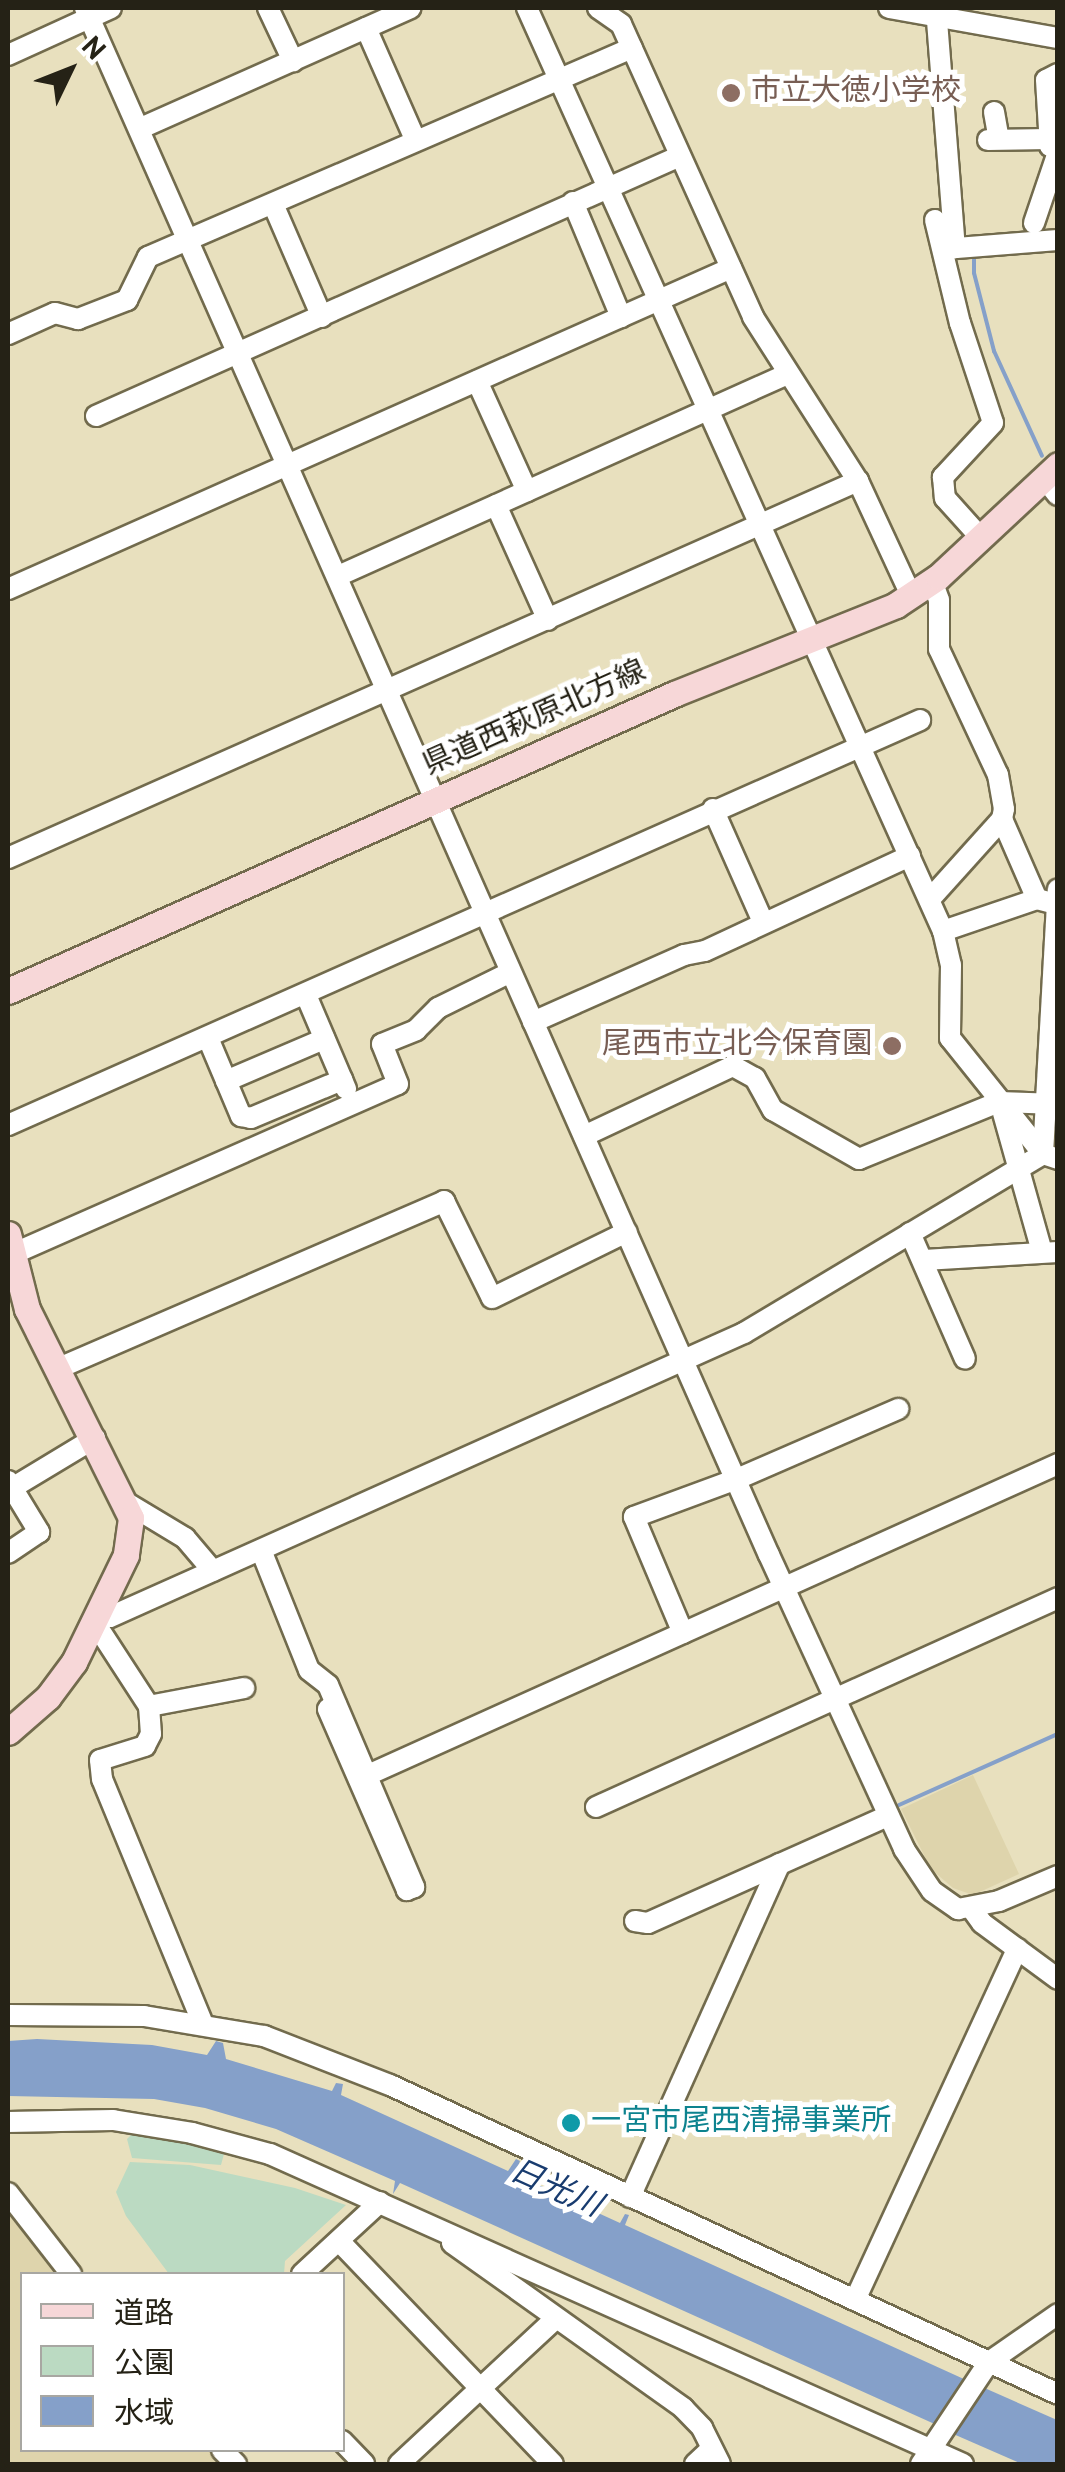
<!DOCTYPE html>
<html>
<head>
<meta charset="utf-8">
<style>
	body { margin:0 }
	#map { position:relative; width:1065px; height:2472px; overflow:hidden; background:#e8e0be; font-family:Overpass,"Noto Sans JP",sans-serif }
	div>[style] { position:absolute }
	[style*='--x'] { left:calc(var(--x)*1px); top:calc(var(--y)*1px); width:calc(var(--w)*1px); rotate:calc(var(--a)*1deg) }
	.built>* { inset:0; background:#ded4ac }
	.green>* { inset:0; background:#bbdac2 }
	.water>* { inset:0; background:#85a0c9 }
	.stream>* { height:4px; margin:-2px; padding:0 2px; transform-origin:2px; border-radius:2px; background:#85a0c9 }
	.roads { filter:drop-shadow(2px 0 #726b4d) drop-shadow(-2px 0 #726b4d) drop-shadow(0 2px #726b4d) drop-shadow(0 -2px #726b4d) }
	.minor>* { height:20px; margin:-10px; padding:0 10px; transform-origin:10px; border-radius:10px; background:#fff }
	.major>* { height:25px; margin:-12.5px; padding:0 12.5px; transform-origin:12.5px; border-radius:12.5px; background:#f7d7d8 }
	.dots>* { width:28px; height:28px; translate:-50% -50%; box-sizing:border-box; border:5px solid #fff; border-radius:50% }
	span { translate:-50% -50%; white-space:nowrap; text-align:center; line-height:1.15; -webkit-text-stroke:10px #fff; paint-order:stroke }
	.education-label { font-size:30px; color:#785e54 }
	.left { translate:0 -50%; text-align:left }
	.right { translate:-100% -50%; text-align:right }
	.street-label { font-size:30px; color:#252216 }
	.culture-label { font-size:30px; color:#0d838f }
	.water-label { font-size:32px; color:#193c6f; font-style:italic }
	.frame { position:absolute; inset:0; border:10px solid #252216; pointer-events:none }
	.legend { position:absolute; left:20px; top:2272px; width:325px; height:180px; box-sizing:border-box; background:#fff; border:2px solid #a8a7a2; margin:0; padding:12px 18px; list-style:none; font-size:30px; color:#252216 }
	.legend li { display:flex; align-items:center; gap:20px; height:50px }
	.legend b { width:50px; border:2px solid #a8a7a2 }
	.north { position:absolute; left:20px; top:20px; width:100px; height:100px; -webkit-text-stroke:8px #fff; paint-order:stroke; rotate:47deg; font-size:28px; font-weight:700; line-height:40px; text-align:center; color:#252216 }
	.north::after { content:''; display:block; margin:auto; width:35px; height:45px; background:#252216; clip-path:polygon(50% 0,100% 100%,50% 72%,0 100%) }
</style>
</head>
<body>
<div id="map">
	<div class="built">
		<i style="clip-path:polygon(973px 1775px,1019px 1874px,973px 1895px,953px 1888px,931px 1869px,901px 1809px)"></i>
		<i style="clip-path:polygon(8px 2204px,61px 2274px,22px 2274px,22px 2450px,214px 2450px,228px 2464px,8px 2464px)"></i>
	</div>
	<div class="green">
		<i style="clip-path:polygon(135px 2131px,220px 2149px,224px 2154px,221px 2165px,132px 2158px,127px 2139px)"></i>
		<i style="clip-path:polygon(130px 2162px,190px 2165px,295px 2188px,346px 2205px,285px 2261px,284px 2274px,169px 2274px,126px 2216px,116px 2192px)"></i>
	</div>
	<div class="water">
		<i style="clip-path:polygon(37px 2039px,152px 2045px,207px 2055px,216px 2041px,223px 2043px,226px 2059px,332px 2091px,336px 2083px,343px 2084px,341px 2095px,508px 2171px,516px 2159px,520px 2161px,515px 2174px,580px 2204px,592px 2189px,585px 2207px,620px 2223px,625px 2214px,629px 2215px,625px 2225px,966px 2380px,939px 2426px,400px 2183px,393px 2194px,395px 2181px,276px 2129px,205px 2108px,154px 2099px,8px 2096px,8px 2041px)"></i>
		<i style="clip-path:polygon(980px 2386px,1057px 2420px,1057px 2464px,1022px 2464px,951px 2433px)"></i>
	</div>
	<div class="stream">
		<i style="--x:974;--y:255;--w:18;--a:90"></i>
		<i style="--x:974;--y:273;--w:81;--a:75.6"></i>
		<i style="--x:994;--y:351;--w:115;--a:65.4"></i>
		<i style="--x:899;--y:1805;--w:174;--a:-24.1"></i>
	</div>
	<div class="roads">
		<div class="minor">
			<i style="--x:85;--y:8;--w:1691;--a:66.15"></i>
			<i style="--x:769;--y:1555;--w:324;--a:65.3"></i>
			<i style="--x:904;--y:1849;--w:50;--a:56.3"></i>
			<i style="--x:932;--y:1891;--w:32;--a:35"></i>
			<i style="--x:958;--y:1909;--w:42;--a:-11"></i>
			<i style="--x:999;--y:1901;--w:64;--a:-23"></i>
			<i style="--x:268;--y:8;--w:59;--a:64.7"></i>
			<i style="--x:527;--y:8;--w:1012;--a:65.74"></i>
			<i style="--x:943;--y:931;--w:35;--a:77"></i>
			<i style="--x:951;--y:965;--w:73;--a:90.8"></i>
			<i style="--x:950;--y:1038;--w:149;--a:51.3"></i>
			<i style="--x:1043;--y:1154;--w:16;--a:18"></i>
			<i style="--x:598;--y:8;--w:28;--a:35"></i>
			<i style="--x:621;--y:24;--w:321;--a:65.7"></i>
			<i style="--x:753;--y:317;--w:195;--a:57.4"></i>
			<i style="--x:858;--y:481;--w:126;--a:65.1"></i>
			<i style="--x:889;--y:8;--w:172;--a:10.1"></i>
			<i style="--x:936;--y:8;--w:241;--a:85.5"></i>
			<i style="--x:366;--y:28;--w:121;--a:66.2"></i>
			<i style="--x:8;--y:55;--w:113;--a:-24.5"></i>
			<i style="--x:1058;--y:74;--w:13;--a:153"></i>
			<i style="--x:1046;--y:80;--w:66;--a:86.5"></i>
			<i style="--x:1050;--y:146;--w:8;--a:-7"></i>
			<i style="--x:994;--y:112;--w:27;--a:80"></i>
			<i style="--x:141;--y:128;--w:295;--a:-24"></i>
			<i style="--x:988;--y:140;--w:61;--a:-0.9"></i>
			<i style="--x:573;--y:202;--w:125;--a:67.3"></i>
			<i style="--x:273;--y:204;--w:123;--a:66.6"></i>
			<i style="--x:935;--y:220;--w:106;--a:76.4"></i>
			<i style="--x:960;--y:323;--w:105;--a:71.7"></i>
			<i style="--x:993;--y:423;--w:74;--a:132.8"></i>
			<i style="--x:943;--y:477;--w:21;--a:85"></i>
			<i style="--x:945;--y:498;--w:54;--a:48"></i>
			<i style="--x:1034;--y:223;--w:75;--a:-71.3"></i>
			<i style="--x:944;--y:249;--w:114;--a:-4.5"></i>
			<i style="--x:8;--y:334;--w:51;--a:-24.1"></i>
			<i style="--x:55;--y:313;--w:24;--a:15"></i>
			<i style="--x:78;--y:319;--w:53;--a:-21.2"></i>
			<i style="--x:127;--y:300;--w:48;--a:-64"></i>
			<i style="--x:148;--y:257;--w:527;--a:-23.36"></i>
			<i style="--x:477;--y:381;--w:121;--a:65.6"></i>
			<i style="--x:96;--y:416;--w:639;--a:-24"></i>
			<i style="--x:1044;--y:478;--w:22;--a:51"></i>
			<i style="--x:496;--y:505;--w:126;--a:65.7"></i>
			<i style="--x:338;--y:576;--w:492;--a:-24.2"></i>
			<i style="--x:8;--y:589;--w:791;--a:-23.94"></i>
			<i style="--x:713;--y:809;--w:124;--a:66.1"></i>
			<i style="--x:1002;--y:819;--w:87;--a:66.4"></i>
			<i style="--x:8;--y:858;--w:930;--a:-23.92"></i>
			<i style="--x:930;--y:899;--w:108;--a:-48"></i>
			<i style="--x:1002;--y:819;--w:10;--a:-79"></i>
			<i style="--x:1004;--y:809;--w:35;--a:-100"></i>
			<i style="--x:998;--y:775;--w:139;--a:-115.1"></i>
			<i style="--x:939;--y:649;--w:49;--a:-90"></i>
			<i style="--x:939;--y:600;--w:20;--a:-110"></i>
			<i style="--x:943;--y:931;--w:99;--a:-18.8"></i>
			<i style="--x:1037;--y:899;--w:20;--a:15"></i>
			<i style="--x:306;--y:995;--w:102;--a:66.9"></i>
			<i style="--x:533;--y:1022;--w:165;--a:-23.9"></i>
			<i style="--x:684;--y:955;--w:21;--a:-11"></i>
			<i style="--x:705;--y:951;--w:226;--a:-24.9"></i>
			<i style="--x:208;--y:1038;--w:85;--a:67.1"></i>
			<i style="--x:241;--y:1116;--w:10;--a:11"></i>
			<i style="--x:251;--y:1118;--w:99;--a:-22.7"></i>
			<i style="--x:226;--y:1081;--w:107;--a:-23.2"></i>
			<i style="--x:1003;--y:1113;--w:144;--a:74.3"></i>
			<i style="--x:8;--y:1125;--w:998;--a:-23.94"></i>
			<i style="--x:584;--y:1136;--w:165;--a:-25.2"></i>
			<i style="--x:733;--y:1066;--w:25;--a:29"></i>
			<i style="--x:755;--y:1078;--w:37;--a:61"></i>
			<i style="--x:773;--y:1110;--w:99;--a:29.7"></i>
			<i style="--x:859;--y:1159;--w:151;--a:-22.2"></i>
			<i style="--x:999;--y:1102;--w:59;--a:1.9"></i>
			<i style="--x:910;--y:1233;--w:137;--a:66.4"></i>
			<i style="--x:8;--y:1256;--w:426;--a:-23.8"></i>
			<i style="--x:398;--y:1084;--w:43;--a:-111.8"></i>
			<i style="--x:382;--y:1044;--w:37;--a:-22"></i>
			<i style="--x:416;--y:1030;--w:31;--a:-45"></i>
			<i style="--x:438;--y:1008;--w:81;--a:-26.3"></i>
			<i style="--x:924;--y:1260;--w:134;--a:-3.4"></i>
			<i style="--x:59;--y:1368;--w:420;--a:-23.4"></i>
			<i style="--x:444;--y:1201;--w:108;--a:63.7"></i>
			<i style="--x:492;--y:1298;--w:150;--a:-26.1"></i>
			<i style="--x:8;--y:1481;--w:60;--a:58.7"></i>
			<i style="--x:39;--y:1532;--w:37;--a:146"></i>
			<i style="--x:12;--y:1488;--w:97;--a:-31.1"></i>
			<i style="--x:127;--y:1503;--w:68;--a:31.1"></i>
			<i style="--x:185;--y:1538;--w:43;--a:49.7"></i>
			<i style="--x:261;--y:1550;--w:129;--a:68.2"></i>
			<i style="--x:309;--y:1670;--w:24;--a:38"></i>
			<i style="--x:328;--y:1685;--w:220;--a:66.9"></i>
			<i style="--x:414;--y:1887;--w:8;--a:157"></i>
			<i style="--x:407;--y:1890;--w:197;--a:-113.6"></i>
			<i style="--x:328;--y:1709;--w:9;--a:-27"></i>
			<i style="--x:100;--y:1614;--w:10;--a:17"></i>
			<i style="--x:110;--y:1617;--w:695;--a:-24.13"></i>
			<i style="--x:744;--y:1333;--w:348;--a:-30.9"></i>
			<i style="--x:1043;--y:1154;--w:265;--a:-86.8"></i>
			<i style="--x:95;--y:1623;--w:99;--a:57"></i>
			<i style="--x:149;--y:1706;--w:28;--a:86"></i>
			<i style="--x:151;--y:1734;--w:13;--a:117"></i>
			<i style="--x:145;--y:1746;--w:47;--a:162.7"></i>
			<i style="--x:100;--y:1760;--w:19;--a:84"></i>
			<i style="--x:102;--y:1779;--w:265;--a:67.6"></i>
			<i style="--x:683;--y:1633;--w:126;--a:-112.9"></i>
			<i style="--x:634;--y:1517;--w:110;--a:-20.3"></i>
			<i style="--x:737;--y:1479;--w:176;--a:-23.5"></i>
			<i style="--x:149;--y:1706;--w:97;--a:-10.7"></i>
			<i style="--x:359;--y:1779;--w:767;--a:-24.26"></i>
			<i style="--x:596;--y:1807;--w:507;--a:-24.34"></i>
			<i style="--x:972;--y:1909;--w:17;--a:54"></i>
			<i style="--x:982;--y:1923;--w:94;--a:36.4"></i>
			<i style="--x:635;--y:1921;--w:13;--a:9"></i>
			<i style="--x:648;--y:1923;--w:145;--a:-24.1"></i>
			<i style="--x:8;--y:2015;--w:136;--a:0.4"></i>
			<i style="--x:144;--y:2016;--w:122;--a:9.5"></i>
			<i style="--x:264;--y:2036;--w:135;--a:21.3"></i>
			<i style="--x:390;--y:2085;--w:736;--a:24.82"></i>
			<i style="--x:8;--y:2122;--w:105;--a:-1.1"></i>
			<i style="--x:113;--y:2120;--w:80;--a:9.3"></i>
			<i style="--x:192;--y:2133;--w:81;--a:15.1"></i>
			<i style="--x:270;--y:2154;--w:759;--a:24.1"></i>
			<i style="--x:8;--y:2193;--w:103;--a:52.1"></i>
			<i style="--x:630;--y:2197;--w:365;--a:-65.8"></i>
			<i style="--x:780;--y:1864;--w:118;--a:-24"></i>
			<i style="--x:339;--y:2241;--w:309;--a:46.2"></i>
			<i style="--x:452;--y:2243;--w:284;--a:35.5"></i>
			<i style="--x:683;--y:2408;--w:28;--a:46"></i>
			<i style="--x:702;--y:2428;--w:40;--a:63.4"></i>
			<i style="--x:302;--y:2274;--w:106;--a:-42.7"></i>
			<i style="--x:855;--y:2300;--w:387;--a:-65.2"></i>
			<i style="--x:342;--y:2441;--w:32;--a:46"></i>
			<i style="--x:222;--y:2450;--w:20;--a:45"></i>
			<i style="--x:399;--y:2464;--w:214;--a:-42.9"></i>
			<i style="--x:695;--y:2464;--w:22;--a:-43"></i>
			<i style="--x:921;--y:2464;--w:123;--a:-56.3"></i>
			<i style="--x:989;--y:2362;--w:84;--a:-34.8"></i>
		</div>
		<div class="major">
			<i style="--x:8;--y:991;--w:729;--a:-24.03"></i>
			<i style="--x:674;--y:694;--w:239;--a:-21.8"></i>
			<i style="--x:896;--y:605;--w:50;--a:-33.7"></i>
			<i style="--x:938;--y:577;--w:164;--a:-43"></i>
			<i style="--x:8;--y:1234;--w:77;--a:75.8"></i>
			<i style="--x:27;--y:1309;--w:233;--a:63.5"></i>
			<i style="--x:131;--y:1518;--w:37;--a:98"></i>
			<i style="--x:126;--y:1555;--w:119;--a:115.9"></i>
			<i style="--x:74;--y:1662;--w:44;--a:126.6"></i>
			<i style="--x:48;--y:1697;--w:53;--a:138.8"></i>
		</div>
	</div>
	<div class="dots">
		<i style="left:731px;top:93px;background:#8d6e63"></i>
		<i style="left:892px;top:1046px;background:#8d6e63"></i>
		<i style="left:571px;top:2123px;background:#0f9aa8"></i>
	</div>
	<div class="education-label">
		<span class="left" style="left:751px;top:93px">市立大徳小学校</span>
		<span class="right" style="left:872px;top:1046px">尾西市立北今保育園</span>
	</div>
	<div class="street-label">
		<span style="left:535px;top:720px;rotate:-24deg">県道西萩原北方線</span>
	</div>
	<div class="culture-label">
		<span class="left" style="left:591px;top:2123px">一宮市尾西清掃事業所</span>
	</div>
	<div class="water-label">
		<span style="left:555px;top:2190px;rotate:24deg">日光川</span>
	</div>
	<div class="frame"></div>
	<ul class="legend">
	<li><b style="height:12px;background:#f7d7d8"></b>道路</li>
	<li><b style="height:28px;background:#bbdac2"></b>公園</li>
	<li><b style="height:28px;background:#85a0c9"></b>水域</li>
	</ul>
	<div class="north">N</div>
</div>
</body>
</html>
